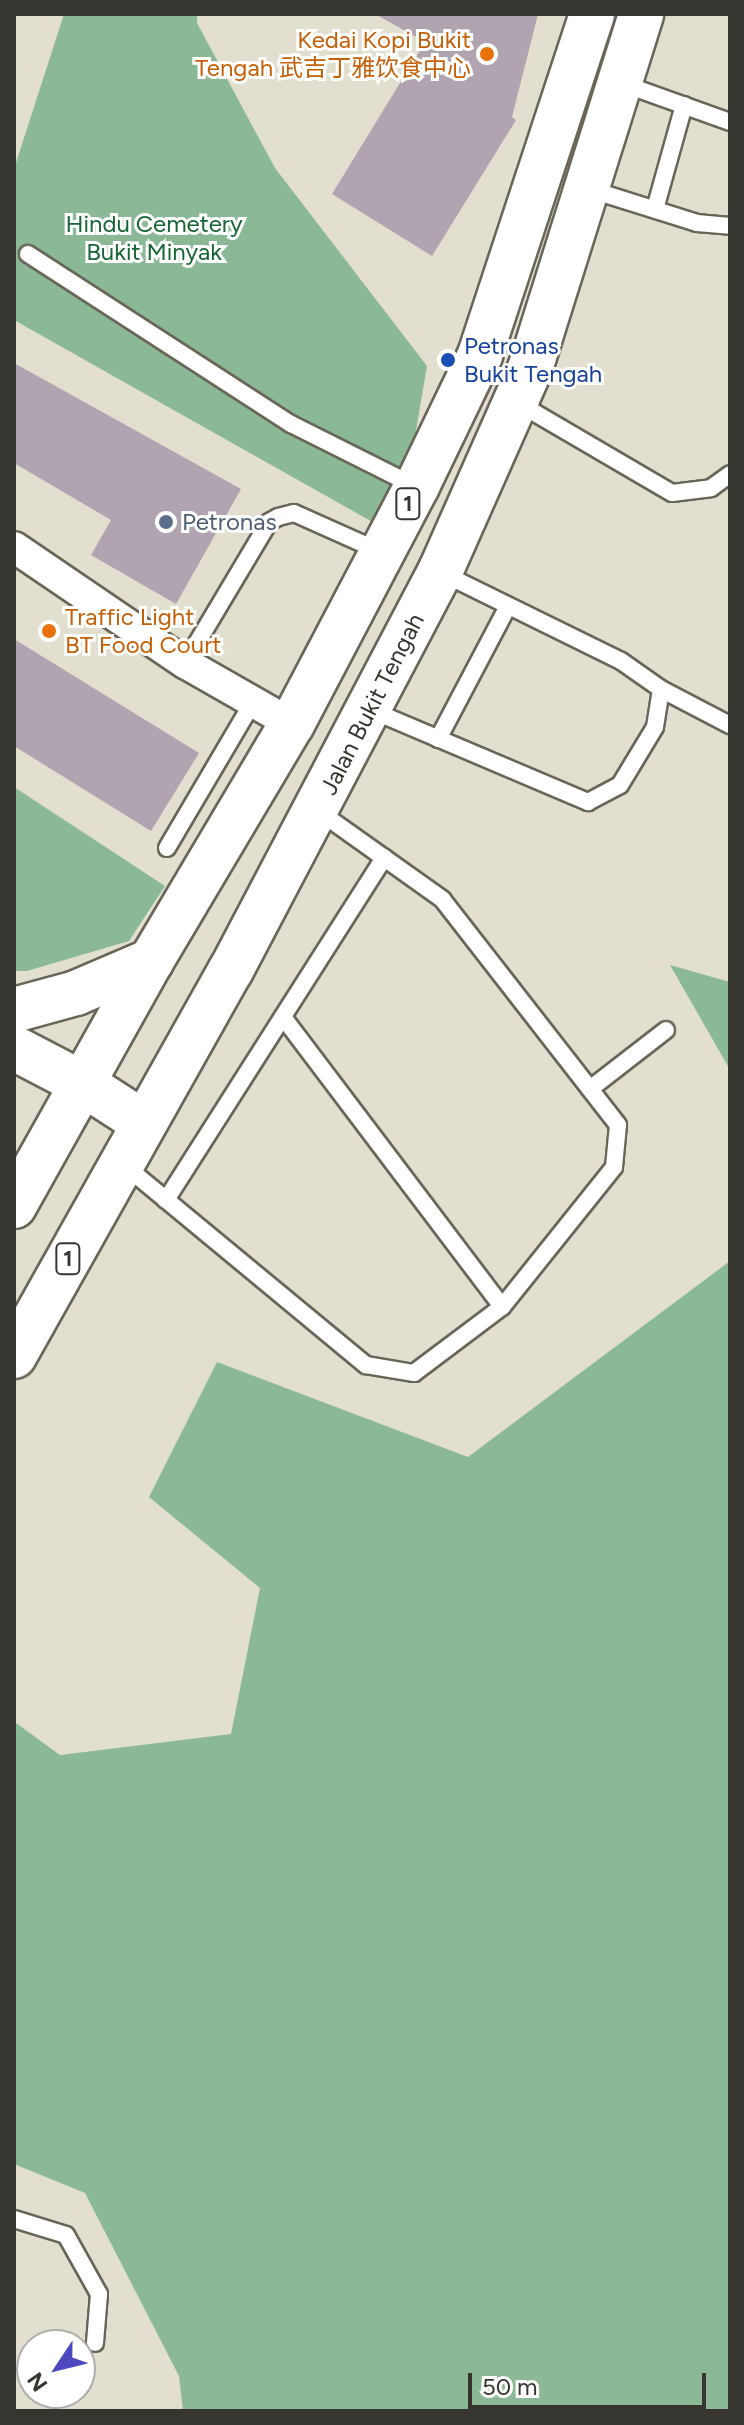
<!DOCTYPE html>
<html>
<head>
<meta charset="utf-8">
<style>
	body { margin:0 }
	#map { position:relative; width:744px; height:2425px; overflow:hidden; background:#e3dfd0; font-family:Figtree,"Noto Sans SC",sans-serif }
	div>[style] { position:absolute }
	[style*='--x'] { left:calc(var(--x)*1px); top:calc(var(--y)*1px); width:calc(var(--w)*1px); rotate:calc(var(--a)*1deg) }
	.green>* { inset:0; background:#8bb995 }
	.building>* { inset:0; background:#afa4af }
	.roads { filter:drop-shadow(2px 0 #696659) drop-shadow(-2px 0 #696659) drop-shadow(0 2px #696659) drop-shadow(0 -2px #696659) }
	.service>* { height:16px; margin:-8px; padding:0 8px; transform-origin:8px; border-radius:8px; background:#fff }
	.minor>* { height:30px; margin:-15px; padding:0 15px; transform-origin:15px; border-radius:15px; background:#fff }
	.primary>* { height:44px; margin:-22px; padding:0 22px; transform-origin:22px; border-radius:22px; background:#fff }
	.trunk>* { height:44px; margin:-22px; padding:0 22px; transform-origin:22px; border-radius:22px; background:#fff }
	.dots>* { width:22px; height:22px; translate:-50% -50%; box-sizing:border-box; border:4px solid #fff; border-radius:50% }
	span { translate:-50% -50%; white-space:nowrap; text-align:center; line-height:1.15; -webkit-text-stroke:6px #fff; paint-order:stroke }
	.shield-label span { padding:2px 6px; background:#fff; border:2px solid; border-radius:6px; -webkit-text-stroke-width:0 }
	.shield-label { font-size:22px; color:#36352f; font-weight:700 }
	.food-label { font-size:24px; color:#c56008 }
	.right { translate:-100% -50%; text-align:right }
	.left { translate:0 -50%; text-align:left }
	.park-label { font-size:24px; color:#166533 }
	.transit-label { font-size:24px; color:#164399 }
	.service-label { font-size:24px; color:#4e5e75 }
	.street-label { font-size:24px; color:#36352f }
	.frame { position:absolute; inset:0; border:16px solid #36352f; pointer-events:none }
	.north { position:absolute; left:16px; top:2329px; width:80px; height:80px; box-sizing:border-box; background:#fff; border:2px solid #afaeac; border-radius:50%; rotate:235deg; font-size:22px; font-weight:700; line-height:32px; text-align:center; color:#36352f }
	.north::after { content:''; display:block; margin:auto; width:28px; height:36px; background:#4e49bf; clip-path:polygon(50% 0,100% 100%,50% 72%,0 100%) }
	.scale { position:absolute; left:468px; top:2373px; width:238px; height:36px; box-sizing:border-box; border:4px solid #36352f; border-top:0; padding-left:10px; font-size:24px; line-height:28px; white-space:nowrap; color:#36352f; -webkit-text-stroke:6px #fff; paint-order:stroke }
</style>
</head>
<body>
<div id="map">
	<div class="green">
		<i style="clip-path:polygon(64px 14px,197px 14px,197px 23px,275px 168px,427px 366px,411px 460px,376px 524px,14px 320px,14px 169px)"></i>
		<i style="clip-path:polygon(14px 787px,165px 886px,129px 941px,27px 971px,14px 971px)"></i>
		<i style="clip-path:polygon(670px 965px,730px 982px,730px 1070px,729px 1068px)"></i>
		<i style="clip-path:polygon(730px 1261px,730px 2411px,183px 2411px,179px 2376px,85px 2193px,14px 2164px,16px 1723px,60px 1755px,231px 1734px,260px 1588px,149px 1497px,217px 1362px,468px 1457px)"></i>
	</div>
	<div class="building">
		<i style="clip-path:polygon(375px 14px,538px 14px,512px 117px,516px 120px,432px 256px,332px 194px,425px 42px)"></i>
		<i style="clip-path:polygon(14px 363px,241px 489px,176px 604px,91px 555px,111px 520px,14px 463px)"></i>
		<i style="clip-path:polygon(14px 639px,199px 753px,151px 831px,14px 746px)"></i>
	</div>
	<div class="roads">
		<div class="service">
			<i style="--x:621;--y:83;--w:116;--a:19.7"></i>
			<i style="--x:589;--y:189;--w:113;--a:17.5"></i>
			<i style="--x:697;--y:223;--w:33;--a:5"></i>
			<i style="--x:655;--y:209;--w:108;--a:-74.4"></i>
			<i style="--x:28;--y:254;--w:313;--a:32.9"></i>
			<i style="--x:291;--y:424;--w:139;--a:26.6"></i>
			<i style="--x:518;--y:403;--w:178;--a:30.3"></i>
			<i style="--x:672;--y:493;--w:39;--a:-7"></i>
			<i style="--x:711;--y:488;--w:24;--a:-36"></i>
			<i style="--x:185;--y:663;--w:164;--a:-59.2"></i>
			<i style="--x:269;--y:522;--w:10;--a:-29"></i>
			<i style="--x:278;--y:517;--w:16;--a:-14"></i>
			<i style="--x:294;--y:513;--w:95;--a:24.1"></i>
			<i style="--x:661;--y:689;--w:78;--a:27.6"></i>
			<i style="--x:371;--y:710;--w:236;--a:23"></i>
			<i style="--x:588;--y:802;--w:36;--a:-28"></i>
			<i style="--x:620;--y:785;--w:68;--a:-58.9"></i>
			<i style="--x:655;--y:727;--w:38;--a:-81"></i>
			<i style="--x:661;--y:689;--w:49;--a:-145"></i>
			<i style="--x:621;--y:661;--w:202;--a:-153.8"></i>
			<i style="--x:438;--y:739;--w:150;--a:-62.2"></i>
			<i style="--x:167;--y:848;--w:169;--a:-59.5"></i>
			<i style="--x:283;--y:1017;--w:363;--a:52.9"></i>
			<i style="--x:590;--y:1089;--w:96;--a:-37.8"></i>
			<i style="--x:124;--y:1165;--w:314;--a:39.6"></i>
			<i style="--x:366;--y:1365;--w:49;--a:9.5"></i>
			<i style="--x:414;--y:1373;--w:110;--a:-36.9"></i>
			<i style="--x:502;--y:1307;--w:179;--a:-51.3"></i>
			<i style="--x:614;--y:1167;--w:42;--a:-84.6"></i>
			<i style="--x:618;--y:1125;--w:286;--a:-127.9"></i>
			<i style="--x:442;--y:899;--w:152;--a:-144.6"></i>
			<i style="--x:166;--y:1200;--w:406;--a:-57.5"></i>
			<i style="--x:14;--y:2219;--w:54;--a:17.1"></i>
			<i style="--x:66;--y:2235;--w:68;--a:60.8"></i>
			<i style="--x:99;--y:2294;--w:49;--a:94.7"></i>
		</div>
		<div class="minor">
			<i style="--x:14;--y:547;--w:207;--a:34.2"></i>
			<i style="--x:185;--y:663;--w:123;--a:29.7"></i>
		</div>
		<div class="primary">
			<i style="--x:14;--y:1048;--w:80;--a:27.5"></i>
			<i style="--x:85;--y:1085;--w:70;--a:32.8"></i>
		</div>
		<div class="trunk">
			<i style="--x:14;--y:1010;--w:64;--a:-15.3"></i>
			<i style="--x:76;--y:993;--w:82;--a:-23.1"></i>
			<i style="--x:14;--y:1206;--w:281;--a:-60.8"></i>
			<i style="--x:151;--y:961;--w:276;--a:-59.3"></i>
			<i style="--x:292;--y:724;--w:269;--a:-62.3"></i>
			<i style="--x:417;--y:486;--w:145;--a:-64.3"></i>
			<i style="--x:480;--y:355;--w:359;--a:-71.8"></i>
			<i style="--x:14;--y:1356;--w:443;--a:-60.7"></i>
			<i style="--x:231;--y:970;--w:450;--a:-62.3"></i>
			<i style="--x:440;--y:572;--w:222;--a:-66.1"></i>
			<i style="--x:530;--y:369;--w:372;--a:-72.6"></i>
		</div>
	</div>
	<div class="dots">
		<i style="left:487px;top:54px;background:#e8710a"></i>
		<i style="left:448px;top:360px;background:#1a4fb4"></i>
		<i style="left:166px;top:522px;background:#5c6f8a"></i>
		<i style="left:49px;top:631px;background:#e8710a"></i>
	</div>
	<div class="shield-label">
		<span style="left:408px;top:504px">1</span>
		<span style="left:68px;top:1259px">1</span>
	</div>
	<div class="food-label">
		<span class="right" style="left:471px;top:54px">Kedai Kopi Bukit<br>Tengah 武吉丁雅饮食中心</span>
		<span class="left" style="left:65px;top:631px">Traffic Light<br>BT Food Court</span>
	</div>
	<div class="park-label">
		<span style="left:154px;top:238px">Hindu Cemetery<br>Bukit Minyak</span>
	</div>
	<div class="transit-label">
		<span class="left" style="left:464px;top:360px">Petronas<br>Bukit Tengah</span>
	</div>
	<div class="service-label">
		<span class="left" style="left:182px;top:522px">Petronas</span>
	</div>
	<div class="street-label">
		<span style="left:372px;top:704px;rotate:-63deg">Jalan Bukit Tengah</span>
	</div>
	<div class="frame"></div>
	<div class="north">N</div>
	<div class="scale">50 m</div>
</div>
</body>
</html>
